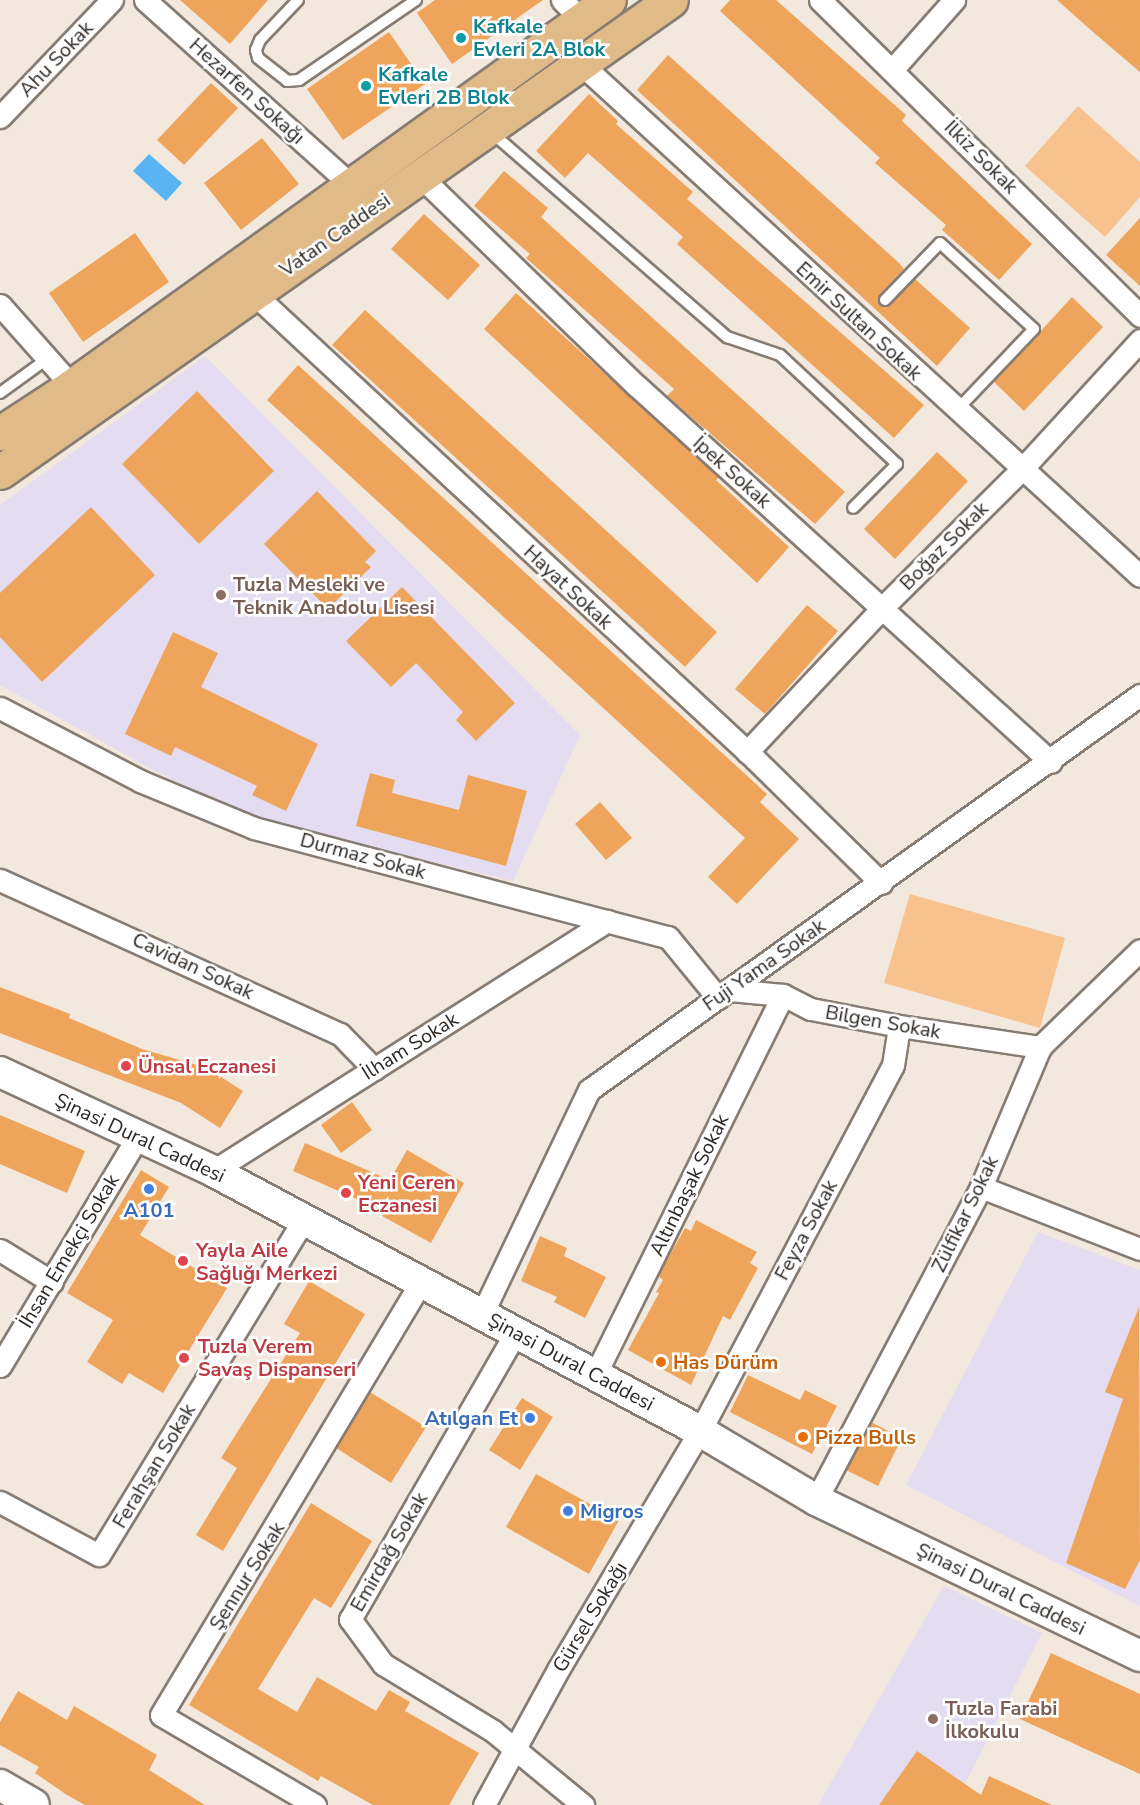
<!DOCTYPE html>
<html>
<head>
<meta charset="utf-8">
<style>
	body { margin:0 }
	#map { position:relative; width:1140px; height:1805px; overflow:hidden; background:#f3e8de; font-family:"Nunito Sans",sans-serif }
	div>[style] { position:absolute }
	[style*='--x'] { left:calc(var(--x)*1px); top:calc(var(--y)*1px); width:calc(var(--w)*1px); rotate:calc(var(--a)*1deg) }
	.education>* { inset:0; background:#e4dcf1 }
	.green>* { inset:0; background:#f8c28e }
	.water>* { inset:0; background:#58b4f2 }
	.building>* { inset:0; background:#eea55b }
	.roads { filter:drop-shadow(2px 0 #867c73) drop-shadow(-2px 0 #867c73) drop-shadow(0 2px #867c73) drop-shadow(0 -2px #867c73) }
	.lane>* { height:10px; margin:-5px; padding:0 5px; transform-origin:5px; border-radius:5px; background:#fff }
	.street>* { height:21px; margin:-10.5px; padding:0 10.5px; transform-origin:10.5px; border-radius:10.5px; background:#fff }
	.secondary>* { height:30px; margin:-15px; padding:0 15px; transform-origin:15px; border-radius:15px; background:#fff }
	.primary>* { height:33px; margin:-16.5px; padding:0 16.5px; transform-origin:16.5px; border-radius:16.5px; background:#e0bb88 }
	.dots>* { width:16px; height:16px; translate:-50% -50%; box-sizing:border-box; border:3px solid #fff; border-radius:50% }
	span { translate:-50% -50%; white-space:nowrap; text-align:center; line-height:1.15; -webkit-text-stroke:5px #fff; paint-order:stroke }
	.culture-label { font-size:20px; color:#0d838f; font-weight:700 }
	.left { translate:0 -50%; text-align:left }
	.street-label { font-size:20px; color:#2c2825 }
	.education-label { font-size:20px; color:#785e54; font-weight:700 }
	.health-label { font-size:20px; color:#be3a42; font-weight:700 }
	.shop-label { font-size:20px; color:#366cbe; font-weight:700 }
	.right { translate:-100% -50%; text-align:right }
	.food-label { font-size:20px; color:#c56008; font-weight:700 }
</style>
</head>
<body>
<div id="map">
	<div class="education">
		<i style="clip-path:polygon(205px 356px,580px 735px,513px 881px,250px 818px,149px 768px,0 685px,0 505px)"></i>
		<i style="clip-path:polygon(1038px 1232px,1140px 1270px,1140px 1606px,906px 1485px)"></i>
		<i style="clip-path:polygon(944px 1586px,1042px 1633px,954px 1805px,818px 1805px)"></i>
	</div>
	<div class="green">
		<i style="clip-path:polygon(1078px 106px,1140px 162px,1140px 197px,1105px 237px,1025px 166px)"></i>
		<i style="clip-path:polygon(910px 894px,1065px 938px,1040px 1028px,884px 983px)"></i>
	</div>
	<div class="water">
		<i style="clip-path:polygon(149px 154px,182px 183px,166px 201px,133px 171px)"></i>
	</div>
	<div class="building">
		<i style="clip-path:polygon(180px 0,268px 0,230px 44px)"></i>
		<i style="clip-path:polygon(435px 0,543px 0,452px 64px,417px 13px)"></i>
		<i style="clip-path:polygon(730px 0,776px 0,906px 115px,902px 121px,1032px 244px,999px 280px,942px 230px,946px 225px,875px 163px,880px 158px,720px 11px)"></i>
		<i style="clip-path:polygon(1057px 0,1140px 0,1140px 72px,1093px 32px)"></i>
		<i style="clip-path:polygon(389px 32px,425px 84px,343px 140px,307px 89px)"></i>
		<i style="clip-path:polygon(668px 55px,898px 262px,904px 269px,879px 295px,880px 306px,890px 306px,915px 279px,970px 328px,937px 366px,637px 90px)"></i>
		<i style="clip-path:polygon(211px 83px,238px 108px,184px 165px,157px 140px)"></i>
		<i style="clip-path:polygon(589px 94px,618px 121px,616px 124px,693px 192px,687px 199px,924px 405px,894px 438px,677px 244px,683px 237px,588px 153px,565px 178px,536px 151px)"></i>
		<i style="clip-path:polygon(262px 138px,299px 184px,241px 230px,204px 183px)"></i>
		<i style="clip-path:polygon(504px 171px,548px 208px,541px 217px,845px 492px,815px 524px,667px 396px,674px 389px,526px 258px,530px 254px,474px 206px)"></i>
		<i style="clip-path:polygon(424px 214px,480px 265px,448px 300px,391px 249px)"></i>
		<i style="clip-path:polygon(1140px 218px,1140px 286px,1106px 255px)"></i>
		<i style="clip-path:polygon(135px 233px,169px 282px,83px 342px,49px 293px)"></i>
		<i style="clip-path:polygon(516px 293px,719px 477px,716px 480px,789px 547px,757px 583px,484px 329px)"></i>
		<i style="clip-path:polygon(1072px 297px,1103px 327px,1024px 411px,994px 382px)"></i>
		<i style="clip-path:polygon(365px 310px,717px 632px,685px 667px,332px 345px)"></i>
		<i style="clip-path:polygon(298px 365px,767px 794px,760px 802px,799px 839px,737px 904px,708px 877px,745px 838px,267px 400px)"></i>
		<i style="clip-path:polygon(197px 391px,274px 471px,199px 544px,122px 464px)"></i>
		<i style="clip-path:polygon(937px 452px,968px 481px,895px 559px,864px 529px)"></i>
		<i style="clip-path:polygon(317px 491px,376px 551px,365px 562px,371px 567px,328px 609px,264px 544px)"></i>
		<i style="clip-path:polygon(91px 507px,155px 575px,42px 682px,0 637px,0 593px)"></i>
		<i style="clip-path:polygon(402px 587px,515px 703px,476px 741px,456px 720px,463px 712px,416px 663px,391px 687px,346px 641px)"></i>
		<i style="clip-path:polygon(807px 605px,838px 631px,765px 714px,735px 689px)"></i>
		<i style="clip-path:polygon(173px 632px,218px 653px,201px 687px,318px 744px,286px 811px,252px 795px,257px 786px,175px 747px,171px 756px,125px 734px)"></i>
		<i style="clip-path:polygon(370px 773px,395px 780px,392px 793px,459px 810px,468px 775px,527px 791px,506px 866px,356px 826px)"></i>
		<i style="clip-path:polygon(600px 802px,632px 838px,606px 860px,575px 824px)"></i>
		<i style="clip-path:polygon(0 987px,70px 1014px,69px 1018px,142px 1049px,207px 1068px,243px 1091px,220px 1128px,181px 1103px,0 1033px)"></i>
		<i style="clip-path:polygon(352px 1102px,372px 1130px,341px 1153px,321px 1125px)"></i>
		<i style="clip-path:polygon(0 1115px,85px 1151px,67px 1193px,0 1164px)"></i>
		<i style="clip-path:polygon(305px 1143px,390px 1180px,407px 1150px,464px 1183px,431px 1243px,373px 1211px,375px 1207px,293px 1171px)"></i>
		<i style="clip-path:polygon(141px 1170px,169px 1187px,140px 1235px,227px 1288px,163px 1393px,129px 1373px,122px 1384px,87px 1362px,113px 1320px,67px 1293px)"></i>
		<i style="clip-path:polygon(696px 1220px,757px 1252px,750px 1263px,758px 1268px,730px 1320px,723px 1316px,691px 1385px,628px 1350px,659px 1293px,656px 1292px,663px 1280px,658px 1276px,685px 1228px,691px 1231px)"></i>
		<i style="clip-path:polygon(540px 1236px,567px 1248px,564px 1256px,606px 1277px,585px 1318px,554px 1302px,557px 1297px,521px 1281px)"></i>
		<i style="clip-path:polygon(309px 1281px,365px 1314px,223px 1551px,196px 1535px,237px 1468px,221px 1458px,300px 1333px,284px 1324px)"></i>
		<i style="clip-path:polygon(1139px 1307px,1140px 1560px,1125px 1589px,1066px 1563px,1123px 1399px,1105px 1392px)"></i>
		<i style="clip-path:polygon(748px 1375px,800px 1400px,805px 1390px,837px 1406px,812px 1454px,730px 1412px)"></i>
		<i style="clip-path:polygon(370px 1392px,426px 1427px,391px 1483px,336px 1448px)"></i>
		<i style="clip-path:polygon(522px 1398px,553px 1417px,520px 1470px,489px 1450px)"></i>
		<i style="clip-path:polygon(871px 1422px,902px 1438px,878px 1486px,846px 1470px)"></i>
		<i style="clip-path:polygon(536px 1474px,619px 1520px,589px 1574px,506px 1527px)"></i>
		<i style="clip-path:polygon(311px 1503px,372px 1541px,331px 1608px,314px 1598px,258px 1689px,297px 1712px,317px 1677px,376px 1711px,389px 1690px,410px 1702px,405px 1711px,479px 1753px,449px 1805px,373px 1805px,321px 1776px,318px 1781px,189px 1705px)"></i>
		<i style="clip-path:polygon(1051px 1653px,1140px 1694px,1140px 1774px,1020px 1719px)"></i>
		<i style="clip-path:polygon(18px 1691px,67px 1720px,74px 1706px,157px 1755px,149px 1770px,205px 1805px,85px 1805px,67px 1795px,35px 1773px,39px 1767px,0 1745px,0 1722px)"></i>
		<i style="clip-path:polygon(917px 1751px,981px 1795px,989px 1776px,1052px 1805px,879px 1805px)"></i>
	</div>
	<div class="roads">
		<div class="lane">
			<i style="--x:298;--y:0;--w:55;--a:133.5"></i>
			<i style="--x:260;--y:40;--w:11;--a:112"></i>
			<i style="--x:256;--y:50;--w:8;--a:76"></i>
			<i style="--x:258;--y:58;--w:37;--a:38"></i>
			<i style="--x:287;--y:81;--w:12;--a:-5"></i>
			<i style="--x:299;--y:80;--w:142;--a:-34.4"></i>
			<i style="--x:491;--y:132;--w:313;--a:41"></i>
			<i style="--x:727;--y:337;--w:56;--a:18.8"></i>
			<i style="--x:780;--y:355;--w:160;--a:43"></i>
			<i style="--x:897;--y:464;--w:62;--a:135"></i>
			<i style="--x:885;--y:300;--w:79;--a:-46"></i>
			<i style="--x:940;--y:243;--w:127;--a:42.5"></i>
			<i style="--x:1034;--y:329;--w:113;--a:133.6"></i>
			<i style="--x:0;--y:393;--w:58;--a:-35.9"></i>
		</div>
		<div class="street">
			<i style="--x:145;--y:0;--w:274;--a:41.9"></i>
			<i style="--x:562;--y:0;--w:25;--a:45"></i>
			<i style="--x:820;--y:0;--w:450;--a:44.6"></i>
			<i style="--x:580;--y:63;--w:759;--a:42.49"></i>
			<i style="--x:892;--y:70;--w:94;--a:-48.5"></i>
			<i style="--x:0;--y:117;--w:162;--a:-46.3"></i>
			<i style="--x:419;--y:175;--w:303;--a:44.1"></i>
			<i style="--x:637;--y:386;--w:559;--a:42.25"></i>
			<i style="--x:253;--y:293;--w:685;--a:42.87"></i>
			<i style="--x:755;--y:759;--w:177;--a:44.5"></i>
			<i style="--x:0;--y:305;--w:108;--a:48.4"></i>
			<i style="--x:0;--y:708;--w:158;--a:27.5"></i>
			<i style="--x:140;--y:781;--w:123;--a:22.4"></i>
			<i style="--x:254;--y:828;--w:428;--a:14.8"></i>
			<i style="--x:668;--y:937;--w:79;--a:50.7"></i>
			<i style="--x:747;--y:752;--w:197;--a:-46.8"></i>
			<i style="--x:882;--y:608;--w:197;--a:-44.8"></i>
			<i style="--x:1022;--y:469;--w:175;--a:-47.5"></i>
			<i style="--x:0;--y:880;--w:373;--a:24.4"></i>
			<i style="--x:340;--y:1034;--w:49;--a:45.8"></i>
			<i style="--x:730;--y:990;--w:53;--a:5.4"></i>
			<i style="--x:783;--y:995;--w:31;--a:27"></i>
			<i style="--x:811;--y:1009;--w:90;--a:10.9"></i>
			<i style="--x:899;--y:1026;--w:143;--a:8.5"></i>
			<i style="--x:213;--y:1171;--w:467;--a:-32.4"></i>
			<i style="--x:981;--y:1187;--w:171;--a:21.3"></i>
			<i style="--x:0;--y:1250;--w:61;--a:31.6"></i>
			<i style="--x:482;--y:1314;--w:248;--a:-64.5"></i>
			<i style="--x:589;--y:1090;--w:678;--a:-35.64"></i>
			<i style="--x:516;--y:1332;--w:332;--a:120"></i>
			<i style="--x:350;--y:1619;--w:56;--a:53.7"></i>
			<i style="--x:383;--y:1664;--w:129;--a:31.3"></i>
			<i style="--x:493;--y:1731;--w:117;--a:39.4"></i>
			<i style="--x:0;--y:1366;--w:268;--a:-59"></i>
			<i style="--x:595;--y:1375;--w:424;--a:-63.7"></i>
			<i style="--x:816;--y:1500;--w:354;--a:-62.2"></i>
			<i style="--x:981;--y:1187;--w:152;--a:-67.1"></i>
			<i style="--x:1040;--y:1047;--w:139;--a:-44.1"></i>
			<i style="--x:0;--y:1502;--w:112;--a:28.2"></i>
			<i style="--x:99;--y:1555;--w:394;--a:-58.6"></i>
			<i style="--x:315;--y:1805;--w:178;--a:-149.7"></i>
			<i style="--x:161;--y:1715;--w:505;--a:-59.02"></i>
			<i style="--x:484;--y:1805;--w:156;--a:-61.3"></i>
			<i style="--x:559;--y:1668;--w:276;--a:-59.3"></i>
			<i style="--x:700;--y:1431;--w:414;--a:-62.2"></i>
			<i style="--x:893;--y:1065;--w:39;--a:-81"></i>
		</div>
		<div class="secondary">
			<i style="--x:0;--y:1072;--w:235;--a:24.9"></i>
			<i style="--x:213;--y:1171;--w:552;--a:28.1"></i>
			<i style="--x:700;--y:1431;--w:135;--a:30.7"></i>
			<i style="--x:816;--y:1500;--w:360;--a:25.7"></i>
			<i style="--x:0;--y:1785;--w:39;--a:30"></i>
		</div>
		<div class="primary">
			<i style="--x:0;--y:433;--w:86;--a:-33.1"></i>
			<i style="--x:72;--y:386;--w:661;--a:-35.71"></i>
			<i style="--x:0;--y:472;--w:820;--a:-35.12"></i>
		</div>
	</div>
	<div class="dots">
		<i style="left:461px;top:38px;background:#0f9aa8"></i>
		<i style="left:366px;top:86px;background:#0f9aa8"></i>
		<i style="left:221px;top:595px;background:#8d6e63"></i>
		<i style="left:126px;top:1066px;background:#e0444e"></i>
		<i style="left:149px;top:1189px;background:#3f7fe0"></i>
		<i style="left:346px;top:1193px;background:#e0444e"></i>
		<i style="left:183px;top:1261px;background:#e0444e"></i>
		<i style="left:184px;top:1358px;background:#e0444e"></i>
		<i style="left:661px;top:1362px;background:#e8710a"></i>
		<i style="left:530px;top:1418px;background:#3f7fe0"></i>
		<i style="left:803px;top:1437px;background:#e8710a"></i>
		<i style="left:568px;top:1511px;background:#3f7fe0"></i>
		<i style="left:933px;top:1719px;background:#8d6e63"></i>
	</div>
	<div class="culture-label">
		<span class="left" style="left:473px;top:38px">Kafkale<br>Evleri 2A Blok</span>
		<span class="left" style="left:378px;top:86px">Kafkale<br>Evleri 2B Blok</span>
	</div>
	<div class="street-label">
		<span style="left:56px;top:59px;rotate:-46deg">Ahu Sokak</span>
		<span style="left:247px;top:91px;rotate:42deg">Hezarfen Sokağı</span>
		<span style="left:981px;top:157px;rotate:45deg">İlkiz Sokak</span>
		<span style="left:335px;top:235px;rotate:-35deg">Vatan Caddesi</span>
		<span style="left:859px;top:321px;rotate:43deg">Emir Sultan Sokak</span>
		<span style="left:732px;top:472px;rotate:42deg">İpek Sokak</span>
		<span style="left:944px;top:546px;rotate:-45deg">Boğaz Sokak</span>
		<span style="left:568px;top:587px;rotate:43deg">Hayat Sokak</span>
		<span style="left:363px;top:856px;rotate:15deg">Durmaz Sokak</span>
		<span style="left:764px;top:965px;rotate:-35deg">Fuji Yama Sokak</span>
		<span style="left:193px;top:966px;rotate:25deg">Cavidan Sokak</span>
		<span style="left:883px;top:1022px;rotate:10deg">Bilgen Sokak</span>
		<span style="left:410px;top:1046px;rotate:-32deg">İlham Sokak</span>
		<span style="left:140px;top:1138px;rotate:25deg">Şinasi Dural Caddesi</span>
		<span style="left:689px;top:1185px;rotate:-64deg">Altınbaşak Sokak</span>
		<span style="left:965px;top:1214px;rotate:-64deg">Zülfikar Sokak</span>
		<span style="left:806px;top:1230px;rotate:-62deg">Feyza Sokak</span>
		<span style="left:69px;top:1251px;rotate:-59deg">İhsan Emekçi Sokak</span>
		<span style="left:571px;top:1362px;rotate:28deg">Şinasi Dural Caddesi</span>
		<span style="left:154px;top:1466px;rotate:-59deg">Ferahşan Sokak</span>
		<span style="left:389px;top:1552px;rotate:-60deg">Emirdağ Sokak</span>
		<span style="left:247px;top:1576px;rotate:-58deg">Şennur Sokak</span>
		<span style="left:1001px;top:1589px;rotate:26deg">Şinasi Dural Caddesi</span>
		<span style="left:590px;top:1617px;rotate:-59deg">Gürsel Sokağı</span>
	</div>
	<div class="education-label">
		<span class="left" style="left:233px;top:596px">Tuzla Mesleki ve<br>Teknik Anadolu Lisesi</span>
		<span class="left" style="left:945px;top:1720px">Tuzla Farabi<br>İlkokulu</span>
	</div>
	<div class="health-label">
		<span class="left" style="left:138px;top:1066px">Ünsal Eczanesi</span>
		<span class="left" style="left:358px;top:1194px">Yeni Ceren<br>Eczanesi</span>
		<span class="left" style="left:196px;top:1262px">Yayla Aile<br>Sağlığı Merkezi</span>
		<span class="left" style="left:198px;top:1358px">Tuzla Verem<br>Savaş Dispanseri</span>
	</div>
	<div class="shop-label">
		<span style="left:149px;top:1210px">A101</span>
		<span class="right" style="left:518px;top:1418px">Atılgan Et</span>
		<span class="left" style="left:580px;top:1511px">Migros</span>
	</div>
	<div class="food-label">
		<span class="left" style="left:673px;top:1362px">Has Dürüm</span>
		<span class="left" style="left:815px;top:1437px">Pizza Bulls</span>
	</div>
</div>
</body>
</html>
